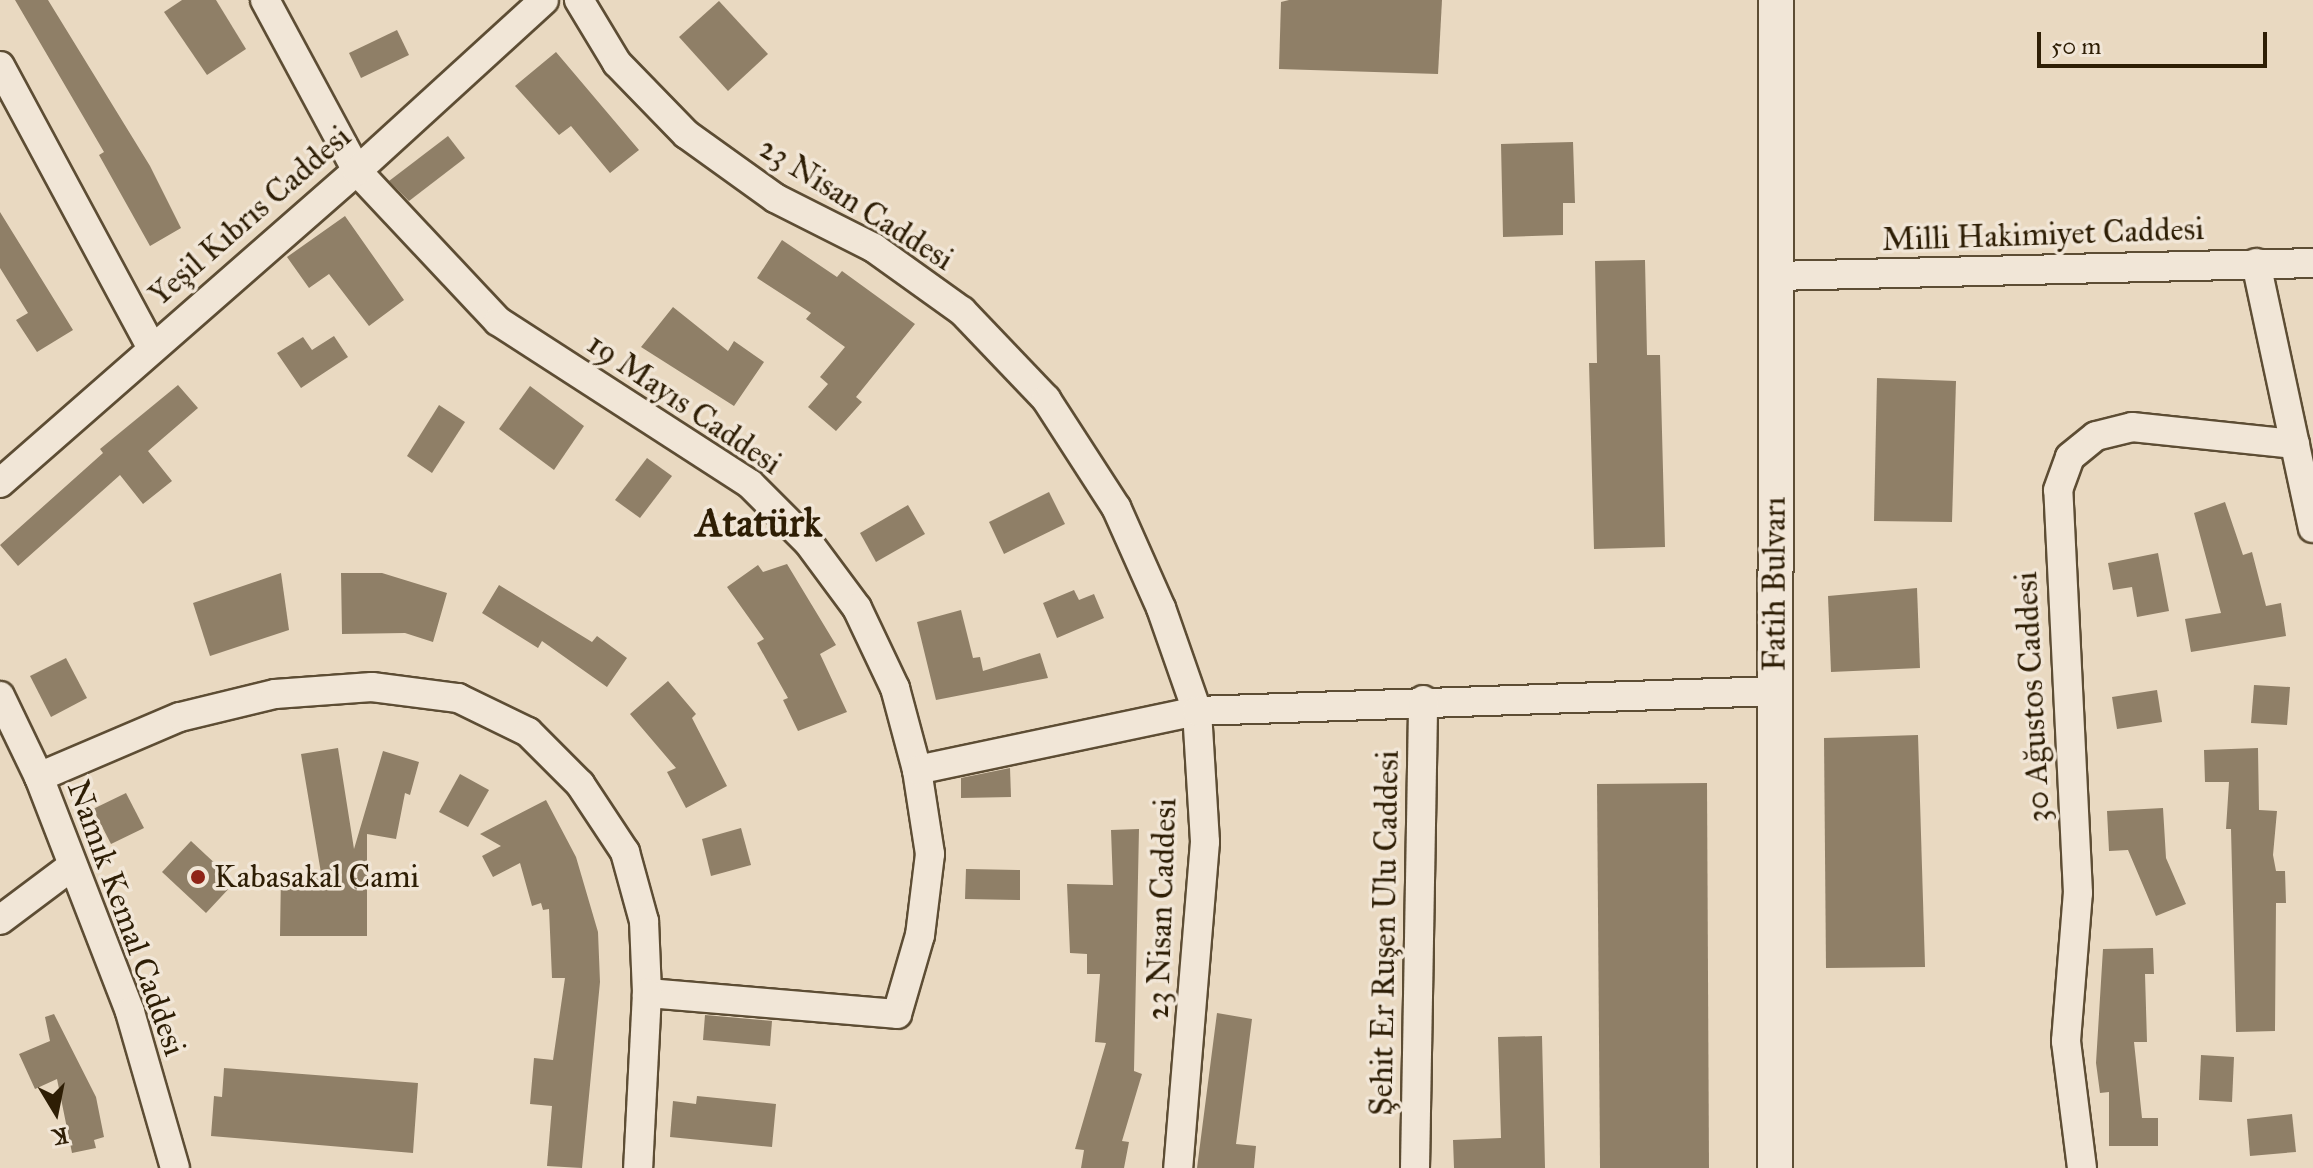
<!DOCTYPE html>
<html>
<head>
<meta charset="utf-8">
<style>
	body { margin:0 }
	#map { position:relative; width:2313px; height:1168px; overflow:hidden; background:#e9d9c1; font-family:"IM FELL Great Primer",serif }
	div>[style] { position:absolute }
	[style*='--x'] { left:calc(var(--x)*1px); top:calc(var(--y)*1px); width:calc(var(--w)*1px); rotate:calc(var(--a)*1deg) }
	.building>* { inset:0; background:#8f7f67 }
	.roads { filter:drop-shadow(2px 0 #5d4d34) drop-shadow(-2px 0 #5d4d34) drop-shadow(0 2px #5d4d34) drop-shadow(0 -2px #5d4d34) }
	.minor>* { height:28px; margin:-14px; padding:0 14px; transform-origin:14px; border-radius:14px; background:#f1e6d7 }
	.tertiary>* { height:34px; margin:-17px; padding:0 17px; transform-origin:17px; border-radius:17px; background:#f1e6d7 }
	.dots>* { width:22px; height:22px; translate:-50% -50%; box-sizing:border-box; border:4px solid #f1e6d7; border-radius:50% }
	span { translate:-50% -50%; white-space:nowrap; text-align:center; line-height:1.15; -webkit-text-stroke:7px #f1e6d7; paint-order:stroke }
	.street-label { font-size:32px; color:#2e1e05 }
	.poi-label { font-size:32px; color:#2e1e05 }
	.left { translate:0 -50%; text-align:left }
	.district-label { font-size:40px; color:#2e1e05; font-weight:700 }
	.north { position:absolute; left:16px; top:1072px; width:80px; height:80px; -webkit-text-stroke:6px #f1e6d7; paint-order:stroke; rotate:170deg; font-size:22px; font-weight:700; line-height:32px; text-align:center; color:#2e1e05 }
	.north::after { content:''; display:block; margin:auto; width:28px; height:36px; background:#2e1e05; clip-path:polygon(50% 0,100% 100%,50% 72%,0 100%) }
	.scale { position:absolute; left:2037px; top:32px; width:230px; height:36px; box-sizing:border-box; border:4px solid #2e1e05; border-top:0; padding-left:10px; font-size:24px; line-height:28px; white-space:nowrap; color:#2e1e05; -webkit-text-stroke:6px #f1e6d7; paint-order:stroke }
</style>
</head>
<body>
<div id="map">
	<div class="building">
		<i style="clip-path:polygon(15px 0,48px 0,150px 166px,181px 228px,150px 246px,99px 155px,104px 152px)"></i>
		<i style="clip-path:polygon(182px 0,216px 0,246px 49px,207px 75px,164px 12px)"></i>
		<i style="clip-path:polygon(1289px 0,1442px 0,1438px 74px,1279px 69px,1281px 2px)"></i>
		<i style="clip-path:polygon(719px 1px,768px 54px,728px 91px,679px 37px)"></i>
		<i style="clip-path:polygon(397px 30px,409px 55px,361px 78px,349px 53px)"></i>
		<i style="clip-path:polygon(556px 52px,639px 150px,610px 173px,571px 126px,559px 135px,515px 86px)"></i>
		<i style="clip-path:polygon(448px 136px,465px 158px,409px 201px,389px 181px)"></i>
		<i style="clip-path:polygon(1573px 142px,1575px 203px,1563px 203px,1563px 235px,1503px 237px,1501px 144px)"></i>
		<i style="clip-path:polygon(0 212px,73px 330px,37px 352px,16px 320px,28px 313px,0 268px)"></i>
		<i style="clip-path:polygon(345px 216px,404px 300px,369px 326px,329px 274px,309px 288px,287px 257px)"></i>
		<i style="clip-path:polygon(782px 240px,837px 277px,842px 271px,915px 324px,856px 397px,862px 402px,836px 431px,808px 407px,828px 384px,820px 377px,845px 347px,806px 319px,811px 313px,757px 278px)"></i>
		<i style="clip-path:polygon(1645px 260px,1647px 355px,1660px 355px,1665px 547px,1594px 549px,1589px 363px,1597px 363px,1595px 261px)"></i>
		<i style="clip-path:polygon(673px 307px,728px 351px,734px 341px,764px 362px,734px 406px,641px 347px)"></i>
		<i style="clip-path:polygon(334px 336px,348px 357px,301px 388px,277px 353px,303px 337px,312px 350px)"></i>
		<i style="clip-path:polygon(1877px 378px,1956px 381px,1952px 522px,1874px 521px)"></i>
		<i style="clip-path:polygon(178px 385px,198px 408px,148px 451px,172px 481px,143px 504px,120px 475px,18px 566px,0 545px,103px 453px,100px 449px)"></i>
		<i style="clip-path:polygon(530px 386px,584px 426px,554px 470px,499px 429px)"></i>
		<i style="clip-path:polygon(439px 405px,465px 422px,432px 473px,407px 456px)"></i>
		<i style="clip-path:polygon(647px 458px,672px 476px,640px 518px,615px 500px)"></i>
		<i style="clip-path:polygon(1049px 492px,1065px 524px,1004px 554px,989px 522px)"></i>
		<i style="clip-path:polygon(2225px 502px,2243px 555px,2252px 552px,2266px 606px,2281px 603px,2286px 636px,2191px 652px,2185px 619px,2221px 613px,2194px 513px)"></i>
		<i style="clip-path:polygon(908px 505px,925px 534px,876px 562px,860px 533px)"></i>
		<i style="clip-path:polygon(2158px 553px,2169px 611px,2137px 617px,2132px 587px,2113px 590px,2108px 563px)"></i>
		<i style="clip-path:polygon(787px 564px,836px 645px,820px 654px,847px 712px,798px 731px,783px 700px,788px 698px,757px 643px,764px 639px,727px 587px,758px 565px,763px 572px)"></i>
		<i style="clip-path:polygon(281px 573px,289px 630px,210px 656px,193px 603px)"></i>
		<i style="clip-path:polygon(341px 573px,382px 573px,447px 593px,433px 642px,405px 633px,342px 634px)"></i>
		<i style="clip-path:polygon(499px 585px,592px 642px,597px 636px,627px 658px,607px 687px,542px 641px,538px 648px,482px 613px)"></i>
		<i style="clip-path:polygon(1917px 588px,1920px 668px,1831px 672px,1828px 596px)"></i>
		<i style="clip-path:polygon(1074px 590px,1079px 600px,1094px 594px,1104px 618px,1057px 638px,1043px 603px)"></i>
		<i style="clip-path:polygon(961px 610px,973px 658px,980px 657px,983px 671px,1040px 653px,1048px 678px,936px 700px,917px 622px)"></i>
		<i style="clip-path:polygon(66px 658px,87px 698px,51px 717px,30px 676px)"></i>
		<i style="clip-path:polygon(668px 681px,696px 714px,692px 718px,727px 786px,686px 808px,667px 772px,676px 768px,630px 714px)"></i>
		<i style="clip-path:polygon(2254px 685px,2290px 687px,2287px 725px,2251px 723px)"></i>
		<i style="clip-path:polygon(2157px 690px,2162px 722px,2117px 729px,2112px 697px)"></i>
		<i style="clip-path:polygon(1918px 735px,1925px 967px,1826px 968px,1824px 738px)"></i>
		<i style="clip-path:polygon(338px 748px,354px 849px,383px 751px,419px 762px,410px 795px,405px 793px,396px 839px,367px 834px,367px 936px,280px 936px,281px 873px,321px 873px,301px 754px)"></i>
		<i style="clip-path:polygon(2258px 748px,2259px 810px,2277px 811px,2273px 855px,2276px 871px,2285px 871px,2286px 903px,2276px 903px,2275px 1031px,2236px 1032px,2231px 829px,2226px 829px,2229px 782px,2205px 782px,2204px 750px)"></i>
		<i style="clip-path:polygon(1010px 768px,1011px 797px,961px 798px,961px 778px)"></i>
		<i style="clip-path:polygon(460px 774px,489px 790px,468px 827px,439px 812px)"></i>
		<i style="clip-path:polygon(1707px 783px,1709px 1168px,1600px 1168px,1597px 784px)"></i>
		<i style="clip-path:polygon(126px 793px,144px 828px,111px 844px,93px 809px)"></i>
		<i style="clip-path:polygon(546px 800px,576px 857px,598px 932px,600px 982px,582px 1168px,547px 1166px,552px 1106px,530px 1104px,534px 1058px,553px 1060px,565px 978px,552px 978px,549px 909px,543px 910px,541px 903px,532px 906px,520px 863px,493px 877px,482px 856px,501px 846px,480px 834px)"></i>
		<i style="clip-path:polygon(2163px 808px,2166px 858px,2186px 904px,2156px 916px,2128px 850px,2109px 851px,2107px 811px)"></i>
		<i style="clip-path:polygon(741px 828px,751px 865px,711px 876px,702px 839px)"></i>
		<i style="clip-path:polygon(1139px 829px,1134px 1071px,1142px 1074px,1122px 1141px,1129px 1142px,1124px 1168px,1081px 1168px,1084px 1150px,1075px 1149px,1106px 1043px,1095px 1042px,1100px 974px,1087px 974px,1087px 954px,1070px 953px,1067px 884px,1113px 885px,1111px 830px)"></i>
		<i style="clip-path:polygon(191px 841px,235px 882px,206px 913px,162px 872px)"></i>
		<i style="clip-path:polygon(966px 869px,1020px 870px,1020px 900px,965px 899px)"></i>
		<i style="clip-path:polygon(2153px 948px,2154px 974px,2145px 974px,2147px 1042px,2134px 1042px,2142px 1118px,2158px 1118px,2158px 1146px,2109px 1146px,2109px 1092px,2100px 1093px,2096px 1063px,2103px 949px)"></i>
		<i style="clip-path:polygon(1217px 1013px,1252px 1019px,1236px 1144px,1256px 1146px,1254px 1168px,1197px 1168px)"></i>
		<i style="clip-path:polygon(54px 1014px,96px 1097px,104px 1137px,94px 1140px,96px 1148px,72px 1153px,57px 1079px,35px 1089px,19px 1054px,50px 1041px,45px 1017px)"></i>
		<i style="clip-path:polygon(705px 1015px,772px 1021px,770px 1046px,703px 1040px)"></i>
		<i style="clip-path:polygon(1542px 1036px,1545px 1168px,1454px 1168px,1453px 1140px,1501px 1138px,1498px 1037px)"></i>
		<i style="clip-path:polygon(2201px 1055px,2234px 1057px,2232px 1102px,2199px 1100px)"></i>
		<i style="clip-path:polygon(224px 1068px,418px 1083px,413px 1153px,211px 1136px,214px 1096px,222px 1097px)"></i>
		<i style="clip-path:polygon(697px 1096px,776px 1104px,772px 1147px,670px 1137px,673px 1101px,696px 1104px)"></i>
		<i style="clip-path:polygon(2292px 1114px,2296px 1152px,2250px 1156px,2247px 1119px)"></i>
	</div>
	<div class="roads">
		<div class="minor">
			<i style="--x:265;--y:0;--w:194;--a:61.7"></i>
			<i style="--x:357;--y:171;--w:206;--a:46.8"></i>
			<i style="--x:498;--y:321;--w:300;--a:32.9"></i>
			<i style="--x:750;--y:484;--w:82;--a:45"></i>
			<i style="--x:808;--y:542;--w:82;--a:53.4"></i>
			<i style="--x:857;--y:608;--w:89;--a:64.6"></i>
			<i style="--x:895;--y:688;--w:85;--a:75"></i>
			<i style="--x:917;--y:770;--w:85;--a:81.2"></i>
			<i style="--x:930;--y:854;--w:82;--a:97"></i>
			<i style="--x:920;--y:935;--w:82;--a:106.2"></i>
			<i style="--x:897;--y:1014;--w:251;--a:-175.2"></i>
			<i style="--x:579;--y:0;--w:74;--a:58.9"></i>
			<i style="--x:617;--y:63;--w:99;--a:45.8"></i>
			<i style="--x:686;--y:134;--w:110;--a:35.7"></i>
			<i style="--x:775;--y:198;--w:111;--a:26.8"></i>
			<i style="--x:874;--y:248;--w:108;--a:35.6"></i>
			<i style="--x:962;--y:311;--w:122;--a:46.3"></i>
			<i style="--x:1046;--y:399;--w:129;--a:57.1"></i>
			<i style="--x:1116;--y:507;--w:111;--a:66"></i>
			<i style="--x:1161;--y:608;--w:109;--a:70.7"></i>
			<i style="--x:1197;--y:711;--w:131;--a:86.5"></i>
			<i style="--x:1205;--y:842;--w:327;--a:94.7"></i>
			<i style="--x:0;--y:66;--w:318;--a:61.7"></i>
			<i style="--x:2256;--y:263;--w:271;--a:77.9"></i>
			<i style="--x:1775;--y:276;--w:538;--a:-1.38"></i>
			<i style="--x:0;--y:483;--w:474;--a:-41.2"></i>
			<i style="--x:357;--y:171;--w:253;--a:-42.4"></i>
			<i style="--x:0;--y:696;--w:90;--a:64.3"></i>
			<i style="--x:39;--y:777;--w:252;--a:68.8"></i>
			<i style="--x:130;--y:1012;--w:162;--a:73.9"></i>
			<i style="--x:917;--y:770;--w:286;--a:-11.9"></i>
			<i style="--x:1197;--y:711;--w:578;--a:-1.98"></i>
			<i style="--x:39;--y:777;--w:153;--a:-23.1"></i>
			<i style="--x:180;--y:717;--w:98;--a:-13.6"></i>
			<i style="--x:275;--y:694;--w:97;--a:-4.1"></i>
			<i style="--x:372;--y:687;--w:87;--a:7.3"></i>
			<i style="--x:458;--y:698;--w:78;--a:25.9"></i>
			<i style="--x:528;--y:732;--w:74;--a:45"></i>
			<i style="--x:580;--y:784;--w:82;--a:56.5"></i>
			<i style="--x:625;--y:852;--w:72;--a:74.6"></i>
			<i style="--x:644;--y:921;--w:72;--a:87.6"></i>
			<i style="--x:647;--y:993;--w:175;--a:92.9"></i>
			<i style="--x:0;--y:920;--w:90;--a:-36.9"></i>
			<i style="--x:1415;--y:1168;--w:468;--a:-89"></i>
			<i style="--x:2082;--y:1168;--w:128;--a:-97.2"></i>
			<i style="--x:2066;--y:1041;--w:148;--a:-85.4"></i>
			<i style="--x:2078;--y:893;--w:403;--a:-92.8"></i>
			<i style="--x:2058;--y:490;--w:35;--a:-70"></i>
			<i style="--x:2070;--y:457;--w:33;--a:-39"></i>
			<i style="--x:2096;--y:436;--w:37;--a:-14"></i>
			<i style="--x:2132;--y:427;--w:164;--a:6"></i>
		</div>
		<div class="tertiary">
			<i style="--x:1775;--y:1168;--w:1168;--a:-89.95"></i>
		</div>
	</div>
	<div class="dots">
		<i style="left:198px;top:877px;background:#8f2418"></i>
	</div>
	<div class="street-label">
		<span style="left:856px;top:204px;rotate:32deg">23 Nisan Caddesi</span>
		<span style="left:250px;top:216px;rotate:-41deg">Yeşil Kıbrıs Caddesi</span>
		<span style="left:2043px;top:235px;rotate:-2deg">Milli Hakimiyet Caddesi</span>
		<span style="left:684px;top:404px;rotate:34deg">19 Mayıs Caddesi</span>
		<span style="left:1775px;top:584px;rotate:-90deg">Fatih Bulvarı</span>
		<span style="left:2033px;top:697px;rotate:-93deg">30 Ağustos Caddesi</span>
		<span style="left:1162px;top:909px;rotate:-88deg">23 Nisan Caddesi</span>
		<span style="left:126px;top:918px;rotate:70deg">Namık Kemal Caddesi</span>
		<span style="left:1385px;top:933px;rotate:-89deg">Şehit Er Ruşen Ulu Caddesi</span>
	</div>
	<div class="poi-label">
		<span class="left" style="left:214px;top:877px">Kabasakal Cami</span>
	</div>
	<div class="district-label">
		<span style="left:759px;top:523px">Atatürk</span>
	</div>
	<div class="north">K</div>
	<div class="scale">50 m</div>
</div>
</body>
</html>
